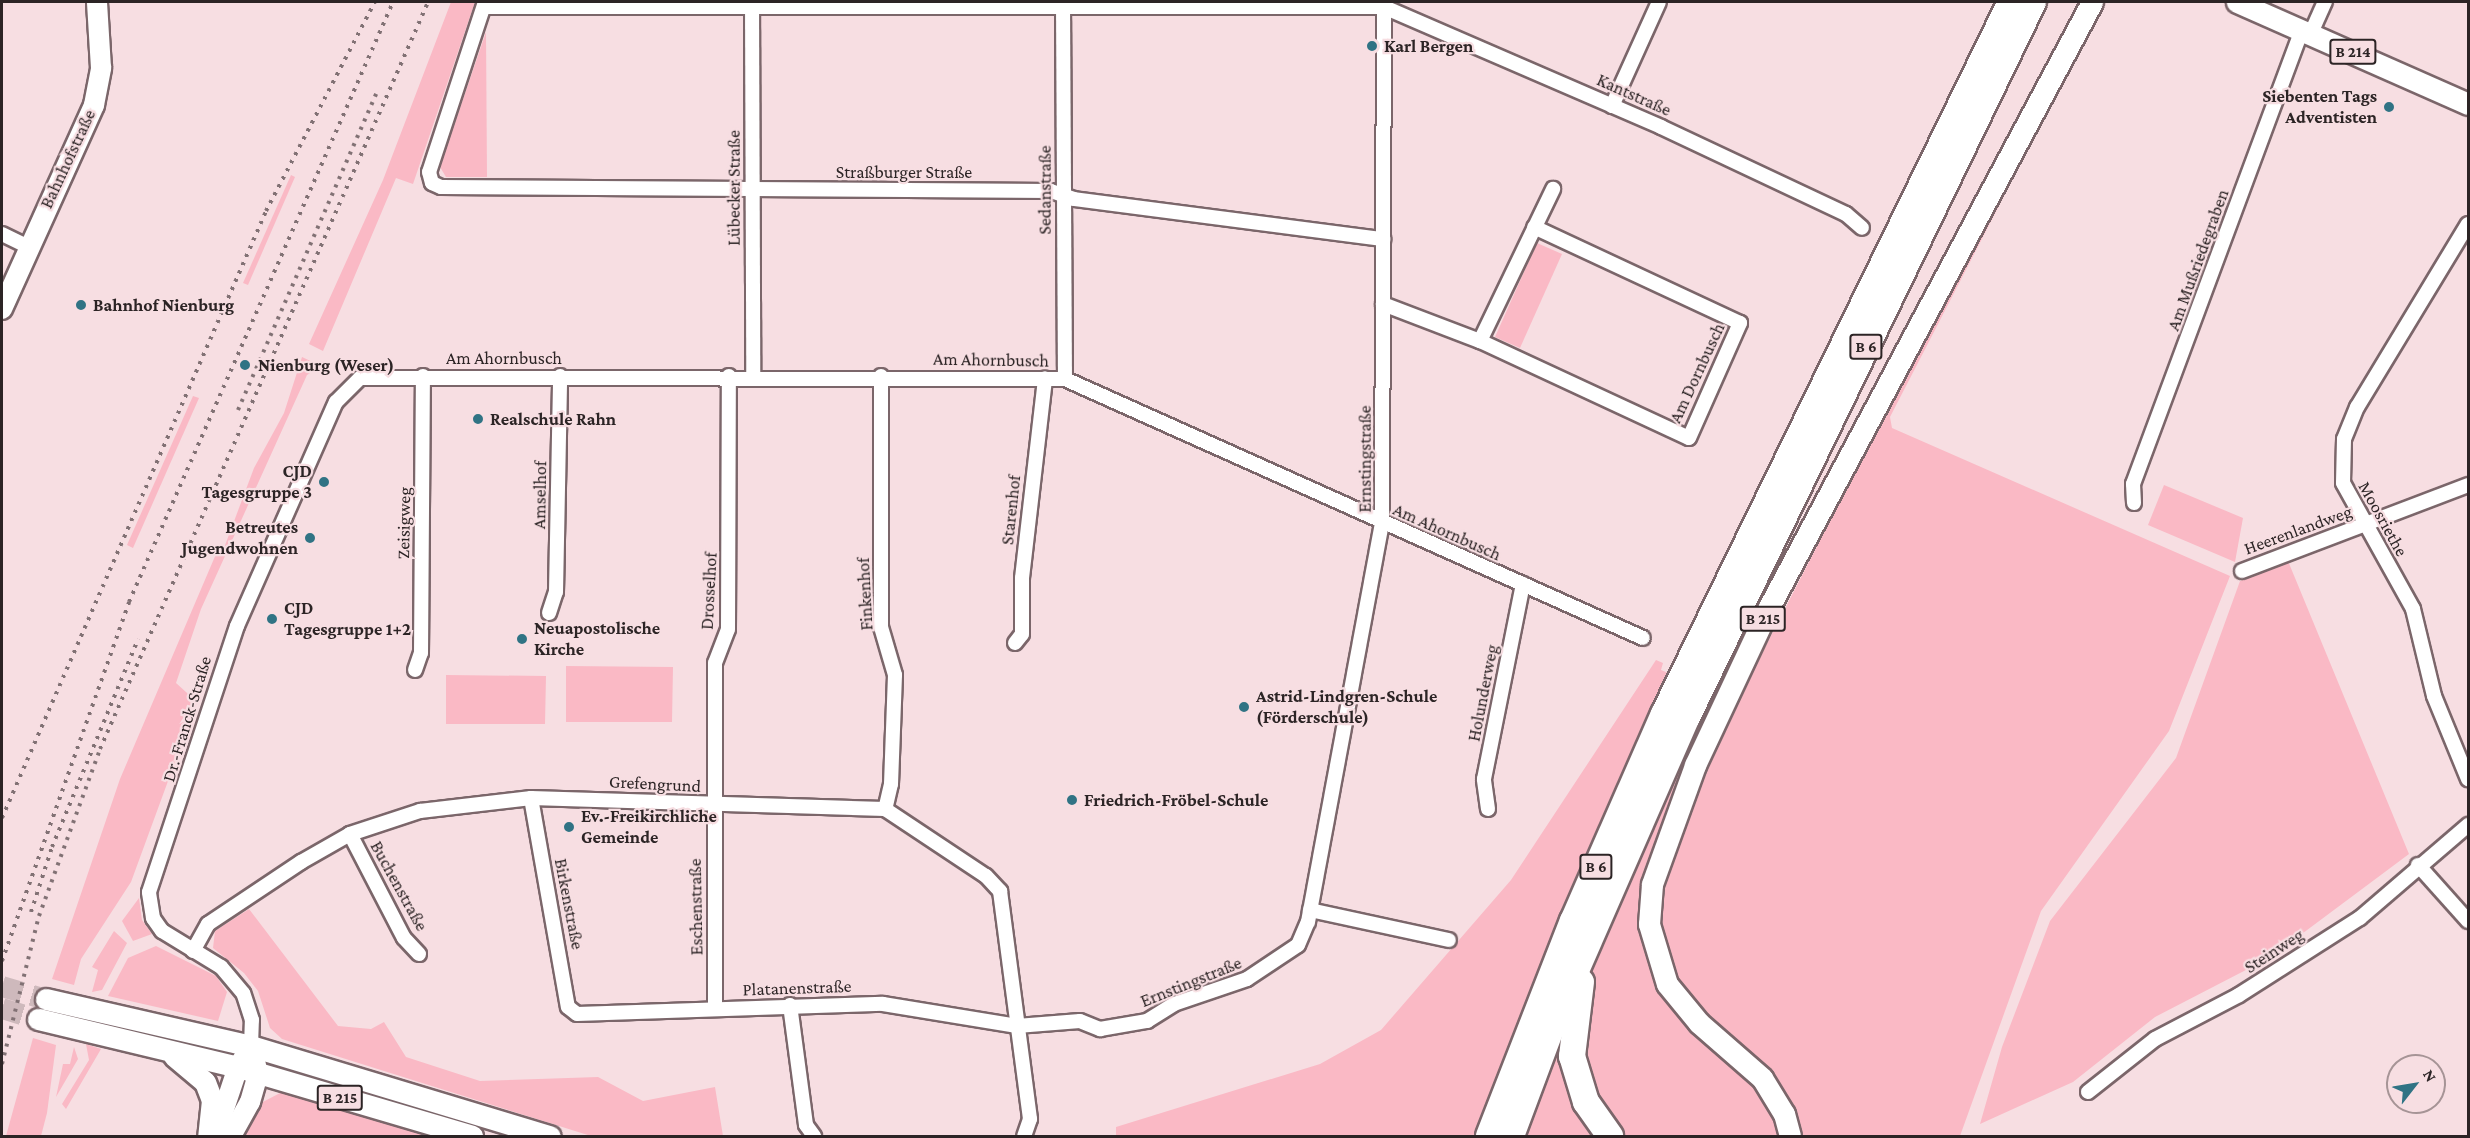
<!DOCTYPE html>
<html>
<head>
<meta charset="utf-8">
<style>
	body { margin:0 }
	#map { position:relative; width:2470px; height:1138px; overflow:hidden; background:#f7dee2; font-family:"Crimson Pro",serif }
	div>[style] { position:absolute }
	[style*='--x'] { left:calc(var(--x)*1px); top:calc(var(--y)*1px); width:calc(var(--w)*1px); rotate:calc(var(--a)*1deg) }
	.green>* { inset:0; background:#fab9c5 }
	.primary-tunnel>* { height:21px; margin-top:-10.5px; transform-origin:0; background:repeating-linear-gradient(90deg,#ceb9bc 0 21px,transparent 0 31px) }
	.roads { filter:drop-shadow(2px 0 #7b666a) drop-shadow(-2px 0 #7b666a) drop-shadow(0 2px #7b666a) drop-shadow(0 -2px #7b666a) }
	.street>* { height:14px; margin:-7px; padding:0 7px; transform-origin:7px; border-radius:7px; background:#fff }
	.secondary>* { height:20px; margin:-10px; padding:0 10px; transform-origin:10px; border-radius:10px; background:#fff }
	.primary>* { height:21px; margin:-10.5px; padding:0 10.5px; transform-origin:10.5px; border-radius:10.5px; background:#fff }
	.highway>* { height:26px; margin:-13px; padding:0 13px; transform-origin:13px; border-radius:13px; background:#fff }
	.rail>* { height:4px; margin-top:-2px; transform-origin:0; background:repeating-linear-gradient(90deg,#817174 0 3px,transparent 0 9px) }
	.dots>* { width:16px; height:16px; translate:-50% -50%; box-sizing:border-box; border:3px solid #f7dee2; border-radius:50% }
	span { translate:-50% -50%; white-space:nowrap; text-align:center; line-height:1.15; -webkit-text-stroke:4.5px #f7dee2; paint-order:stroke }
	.shield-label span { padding:2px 4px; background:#f7dee2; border:2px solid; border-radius:4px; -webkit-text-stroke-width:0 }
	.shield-label { font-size:16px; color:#2c2425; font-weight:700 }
	.poi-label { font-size:18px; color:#2c2425; font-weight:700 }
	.left { translate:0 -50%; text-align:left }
	.right { translate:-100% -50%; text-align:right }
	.street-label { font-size:18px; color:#2c2425 }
	.frame { position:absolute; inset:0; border:3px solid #2c2425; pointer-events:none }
	.north { position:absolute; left:2386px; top:1054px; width:60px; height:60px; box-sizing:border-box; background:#f7dee2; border:2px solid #a69496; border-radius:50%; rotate:59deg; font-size:16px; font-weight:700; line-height:24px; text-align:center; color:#2c2425 }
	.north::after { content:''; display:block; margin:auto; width:21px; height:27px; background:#307384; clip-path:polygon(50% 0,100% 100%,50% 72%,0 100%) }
</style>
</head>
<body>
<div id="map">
	<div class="green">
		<i style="clip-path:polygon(451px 2px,475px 2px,413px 184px,396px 178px,323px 351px,309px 344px,383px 180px)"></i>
		<i style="clip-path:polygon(486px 32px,487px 177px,446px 177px,440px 167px)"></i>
		<i style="clip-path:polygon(2043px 106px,2049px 109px,1890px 417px,1892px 428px,2230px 576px,2169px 731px,2041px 911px,1960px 1136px,1116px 1136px,1116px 1127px,1320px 1064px,1381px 1030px,1511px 880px,1656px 660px,1663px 663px,1661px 670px,1737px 702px)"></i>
		<i style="clip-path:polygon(291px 175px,295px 177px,248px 285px,243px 283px)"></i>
		<i style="clip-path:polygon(1537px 243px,1562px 254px,1520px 348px,1495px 337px)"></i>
		<i style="clip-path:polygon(302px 357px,321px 366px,307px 375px,201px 609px,176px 683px,197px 702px,131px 882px,81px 959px,74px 985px,52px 979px,120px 779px,216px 554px,224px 548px,254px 468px,284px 413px)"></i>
		<i style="clip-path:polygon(193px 396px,199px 398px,133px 548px,127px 545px)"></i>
		<i style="clip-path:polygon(2164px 485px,2243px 518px,2235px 562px,2148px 525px)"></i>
		<i style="clip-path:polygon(2288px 561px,2409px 854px,2271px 957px,2155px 1017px,2073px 1082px,1980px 1124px,2002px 1047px,2050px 921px,2176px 758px,2240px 581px)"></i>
		<i style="clip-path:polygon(566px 666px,673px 667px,672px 722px,566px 722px)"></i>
		<i style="clip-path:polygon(446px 675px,546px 676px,545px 724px,446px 724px)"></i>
		<i style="clip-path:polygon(139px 898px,142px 920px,152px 934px,133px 941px,122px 921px)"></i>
		<i style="clip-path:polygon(249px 909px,338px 1026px,371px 1029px,384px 1022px,406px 1057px,480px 1081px,598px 1077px,643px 1101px,715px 1087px,723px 1136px,591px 1136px,282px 1039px,270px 1028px,258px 991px,244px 973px,213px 948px,215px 931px)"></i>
		<i style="clip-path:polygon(114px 931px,127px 943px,102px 990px,92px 992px,98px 970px,92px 967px)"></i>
		<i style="clip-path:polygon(156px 946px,216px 976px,227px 992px,218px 1021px,108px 996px,128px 958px)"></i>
		<i style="clip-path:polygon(33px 1038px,56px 1045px,47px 1113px,41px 1136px,6px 1136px)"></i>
		<i style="clip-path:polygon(86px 1044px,101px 1049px,66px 1109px,62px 1104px,89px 1060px)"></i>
		<i style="clip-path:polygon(74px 1047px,78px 1059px,56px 1097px,63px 1064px,70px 1064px)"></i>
		<i style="clip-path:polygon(282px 1092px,434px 1136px,242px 1136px,259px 1104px)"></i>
	</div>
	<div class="primary-tunnel">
		<i style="--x:2;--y:986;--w:46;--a:16.5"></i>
		<i style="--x:2;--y:1008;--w:38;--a:17"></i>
	</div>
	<div class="roads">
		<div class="street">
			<i style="--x:485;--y:2;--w:179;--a:108.2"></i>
			<i style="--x:429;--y:172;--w:11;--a:75"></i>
			<i style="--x:432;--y:183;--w:10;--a:24"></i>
			<i style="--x:441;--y:187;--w:610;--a:0.38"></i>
			<i style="--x:1051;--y:191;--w:24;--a:19"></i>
			<i style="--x:1074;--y:199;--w:312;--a:7.4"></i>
			<i style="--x:752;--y:2;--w:373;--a:89.8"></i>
			<i style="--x:1063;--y:2;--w:377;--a:89.7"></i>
			<i style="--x:484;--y:7;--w:900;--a:0"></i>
			<i style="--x:1384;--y:7;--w:302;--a:23.4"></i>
			<i style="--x:1661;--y:127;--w:204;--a:25.2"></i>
			<i style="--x:1846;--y:214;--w:21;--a:41"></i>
			<i style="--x:2311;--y:33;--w:34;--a:-66"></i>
			<i style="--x:1612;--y:106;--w:114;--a:-65.7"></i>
			<i style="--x:2468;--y:224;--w:214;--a:121.2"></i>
			<i style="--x:2357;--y:407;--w:35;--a:112"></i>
			<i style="--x:2344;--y:439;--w:44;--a:91.3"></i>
			<i style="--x:2343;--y:483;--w:144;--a:60.9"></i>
			<i style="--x:2413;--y:609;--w:89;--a:76.4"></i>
			<i style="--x:2434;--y:696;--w:90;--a:67.7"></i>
			<i style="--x:2;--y:234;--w:28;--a:26"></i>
			<i style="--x:1383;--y:304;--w:104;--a:20.9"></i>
			<i style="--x:1480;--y:341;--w:230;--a:24.9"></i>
			<i style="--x:1689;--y:438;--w:126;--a:-66.1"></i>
			<i style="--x:1740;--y:323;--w:227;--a:-155"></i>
			<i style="--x:1480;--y:341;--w:169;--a:-64.3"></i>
			<i style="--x:881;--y:376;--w:251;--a:90"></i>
			<i style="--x:881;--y:627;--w:50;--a:73.7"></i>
			<i style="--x:895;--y:675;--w:109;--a:92.1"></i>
			<i style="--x:891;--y:784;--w:26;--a:103"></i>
			<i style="--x:2134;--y:503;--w:19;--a:-93"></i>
			<i style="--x:2133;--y:484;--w:484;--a:-69.6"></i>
			<i style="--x:2242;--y:571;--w:242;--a:-20.8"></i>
			<i style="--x:549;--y:613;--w:22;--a:-72"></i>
			<i style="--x:556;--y:592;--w:216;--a:-88.9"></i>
			<i style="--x:1015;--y:643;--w:11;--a:-52"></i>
			<i style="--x:1022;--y:634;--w:56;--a:-90"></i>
			<i style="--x:1022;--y:578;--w:201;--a:-83.4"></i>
			<i style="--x:415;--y:670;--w:18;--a:-71"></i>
			<i style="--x:421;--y:653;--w:277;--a:-89.6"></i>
			<i style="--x:531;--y:798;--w:212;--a:80"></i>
			<i style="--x:568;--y:1007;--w:11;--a:38"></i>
			<i style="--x:577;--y:1014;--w:306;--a:-1.9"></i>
			<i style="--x:883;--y:1004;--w:136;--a:9.3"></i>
			<i style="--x:1017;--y:1026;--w:63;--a:-4.5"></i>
			<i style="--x:1080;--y:1021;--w:22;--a:22"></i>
			<i style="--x:1100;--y:1029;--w:48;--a:-9.7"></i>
			<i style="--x:1147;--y:1021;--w:32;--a:-32"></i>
			<i style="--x:1174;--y:1004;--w:77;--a:-18.9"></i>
			<i style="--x:1247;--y:979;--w:61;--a:-33.7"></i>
			<i style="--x:1298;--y:945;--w:25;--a:-67"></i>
			<i style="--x:1308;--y:922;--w:406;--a:-79.5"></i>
			<i style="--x:1382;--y:523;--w:521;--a:-89.78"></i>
			<i style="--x:1488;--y:809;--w:30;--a:-98"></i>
			<i style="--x:1484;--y:779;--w:199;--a:-78.7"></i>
			<i style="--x:350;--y:834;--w:117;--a:62.6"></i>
			<i style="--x:404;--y:938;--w:22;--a:47"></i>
			<i style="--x:2418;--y:865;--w:75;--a:48.2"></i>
			<i style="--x:1310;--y:910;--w:142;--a:12.2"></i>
			<i style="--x:193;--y:951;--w:31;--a:-61"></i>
			<i style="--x:208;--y:924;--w:112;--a:-33.7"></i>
			<i style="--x:301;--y:862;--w:56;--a:-29.7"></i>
			<i style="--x:350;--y:834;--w:74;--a:-18.2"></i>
			<i style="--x:420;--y:811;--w:112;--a:-6.7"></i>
			<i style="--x:531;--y:798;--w:354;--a:1.8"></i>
			<i style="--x:885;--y:809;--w:121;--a:33.6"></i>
			<i style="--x:986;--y:876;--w:21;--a:47"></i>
			<i style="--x:1000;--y:891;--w:230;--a:82.5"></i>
			<i style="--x:1030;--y:1119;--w:18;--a:109"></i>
			<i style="--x:790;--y:1005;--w:121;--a:82.4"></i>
			<i style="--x:806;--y:1125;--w:14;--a:54"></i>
			<i style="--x:715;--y:1009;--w:346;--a:-90"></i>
			<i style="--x:715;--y:663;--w:36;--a:-69"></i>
			<i style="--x:728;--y:629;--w:253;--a:-89.8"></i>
			<i style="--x:251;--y:1046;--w:26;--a:-88"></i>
			<i style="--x:252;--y:1020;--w:28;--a:-108"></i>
			<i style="--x:243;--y:993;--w:34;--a:-130"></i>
			<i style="--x:221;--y:967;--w:69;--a:-148.6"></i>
			<i style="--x:162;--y:931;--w:16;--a:-125"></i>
			<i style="--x:153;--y:918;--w:26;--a:-99"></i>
			<i style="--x:149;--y:892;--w:280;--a:-71.7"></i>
			<i style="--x:237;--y:626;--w:245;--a:-66.2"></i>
			<i style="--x:336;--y:402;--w:34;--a:-45"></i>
			<i style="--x:360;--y:378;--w:705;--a:0.08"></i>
			<i style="--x:1065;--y:379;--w:633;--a:24.14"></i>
			<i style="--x:2088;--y:1092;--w:85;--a:-38.3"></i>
			<i style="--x:2155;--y:1039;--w:95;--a:-27.6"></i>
			<i style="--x:2239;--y:995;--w:143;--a:-32.5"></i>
			<i style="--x:2360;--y:918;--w:143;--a:-40.7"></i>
		</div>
		<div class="secondary">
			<i style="--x:2;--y:309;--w:224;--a:-65.7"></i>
			<i style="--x:94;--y:105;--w:38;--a:-79"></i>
			<i style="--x:101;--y:68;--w:66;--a:-93.5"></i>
			<i style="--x:215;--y:1136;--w:73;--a:-71.6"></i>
			<i style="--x:238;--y:1067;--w:25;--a:-58"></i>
			<i style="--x:231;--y:1136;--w:39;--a:-61"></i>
			<i style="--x:250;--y:1102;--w:29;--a:-74"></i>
			<i style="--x:258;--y:1074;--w:17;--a:-103"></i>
		</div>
		<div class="primary">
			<i style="--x:2237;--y:2;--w:253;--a:23.8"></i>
			<i style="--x:46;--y:999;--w:210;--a:12.9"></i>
			<i style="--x:251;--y:1046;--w:312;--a:16.8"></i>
			<i style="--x:38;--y:1019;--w:206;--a:13.5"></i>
			<i style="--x:238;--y:1067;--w:244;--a:16.4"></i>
			<i style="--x:174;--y:1056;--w:40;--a:40"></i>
			<i style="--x:205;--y:1082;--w:19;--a:69"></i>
			<i style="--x:212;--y:1100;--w:36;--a:96"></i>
			<i style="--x:1790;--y:1136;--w:23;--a:-105"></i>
			<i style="--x:1784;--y:1114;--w:42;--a:-121.4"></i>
			<i style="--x:1762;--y:1078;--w:84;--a:-138.9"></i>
			<i style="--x:1699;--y:1023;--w:50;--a:-129.4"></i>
			<i style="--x:1667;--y:984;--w:63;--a:-106.7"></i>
			<i style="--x:1649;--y:924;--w:40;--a:-85.7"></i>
			<i style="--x:1652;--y:884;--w:127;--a:-70.1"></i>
			<i style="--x:1695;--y:765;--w:174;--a:-64.9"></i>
			<i style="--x:1769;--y:607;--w:686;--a:-61.9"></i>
		</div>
		<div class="highway">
			<i style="--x:1581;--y:982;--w:75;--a:96.9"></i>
			<i style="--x:1572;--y:1056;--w:48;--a:73.1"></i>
			<i style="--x:1586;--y:1102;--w:42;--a:54.8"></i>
			<i style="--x:1489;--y:1136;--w:231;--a:-68.7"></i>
			<i style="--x:1573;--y:921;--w:226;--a:-66.3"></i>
			<i style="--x:1664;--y:714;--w:792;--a:-64.02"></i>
			<i style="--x:1511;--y:1136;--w:123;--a:-69.5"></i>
			<i style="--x:1554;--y:1021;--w:332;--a:-66.4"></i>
			<i style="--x:1687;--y:717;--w:794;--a:-64.18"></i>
		</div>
	</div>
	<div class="rail">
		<i style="--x:238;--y:410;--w:345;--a:-66.4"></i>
		<i style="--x:2;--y:818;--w:662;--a:-66.49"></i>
		<i style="--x:266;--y:211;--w:236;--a:-62.5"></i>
		<i style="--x:31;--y:912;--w:68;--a:-72.1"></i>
		<i style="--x:52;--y:847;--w:225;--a:-67.5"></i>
		<i style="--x:2;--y:961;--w:381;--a:-70.5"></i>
		<i style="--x:129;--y:602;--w:656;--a:-66.25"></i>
		<i style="--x:2;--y:1064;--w:153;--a:-76"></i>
		<i style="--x:39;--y:916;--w:178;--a:-69.9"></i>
		<i style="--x:100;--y:749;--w:816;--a:-66.29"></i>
	</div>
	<div class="dots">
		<i style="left:1372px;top:46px;background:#307384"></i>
		<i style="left:2389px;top:107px;background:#307384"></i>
		<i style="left:81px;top:305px;background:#307384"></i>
		<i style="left:245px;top:365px;background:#307384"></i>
		<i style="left:478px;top:419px;background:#307384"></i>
		<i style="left:324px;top:482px;background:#307384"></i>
		<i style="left:310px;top:538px;background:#307384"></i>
		<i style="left:272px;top:619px;background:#307384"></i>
		<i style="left:522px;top:639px;background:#307384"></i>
		<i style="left:1244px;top:707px;background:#307384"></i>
		<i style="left:1072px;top:800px;background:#307384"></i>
		<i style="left:569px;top:827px;background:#307384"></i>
	</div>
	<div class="shield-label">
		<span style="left:2353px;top:52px">B 214</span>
		<span style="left:1866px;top:347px">B 6</span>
		<span style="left:1763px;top:619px">B 215</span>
		<span style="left:1596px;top:867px">B 6</span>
		<span style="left:340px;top:1098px">B 215</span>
	</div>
	<div class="poi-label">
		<span class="left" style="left:1384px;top:46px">Karl Bergen</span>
		<span class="right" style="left:2377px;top:107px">Siebenten Tags<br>Adventisten</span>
		<span class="left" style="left:93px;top:305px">Bahnhof Nienburg</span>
		<span class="left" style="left:258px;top:365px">Nienburg (Weser)</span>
		<span class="left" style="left:490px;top:419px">Realschule Rahn</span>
		<span class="right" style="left:312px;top:482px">CJD<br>Tagesgruppe 3</span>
		<span class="right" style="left:298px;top:538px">Betreutes<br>Jugendwohnen</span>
		<span class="left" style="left:284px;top:619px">CJD<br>Tagesgruppe 1+2</span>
		<span class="left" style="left:534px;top:639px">Neuapostolische<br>Kirche</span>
		<span class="left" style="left:1256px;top:707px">Astrid-Lindgren-Schule<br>(Förderschule)</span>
		<span class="left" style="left:1084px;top:800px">Friedrich-Fröbel-Schule</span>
		<span class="left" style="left:581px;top:827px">Ev.-Freikirchliche<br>Gemeinde</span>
	</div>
	<div class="street-label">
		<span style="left:1634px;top:95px;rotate:24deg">Kantstraße</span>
		<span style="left:68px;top:159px;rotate:-65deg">Bahnhofstraße</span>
		<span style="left:904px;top:172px">Straßburger Straße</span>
		<span style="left:734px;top:188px;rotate:-90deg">Lübecker Straße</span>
		<span style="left:1045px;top:190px;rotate:-90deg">Sedanstraße</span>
		<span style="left:2198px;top:260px;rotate:-70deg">Am Mußriedegraben</span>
		<span style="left:504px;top:358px">Am Ahornbusch</span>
		<span style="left:991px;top:360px;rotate:1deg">Am Ahornbusch</span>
		<span style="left:1697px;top:373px;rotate:-65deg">Am Dornbusch</span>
		<span style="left:1365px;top:459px;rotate:-90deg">Ernstingstraße</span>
		<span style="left:540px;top:495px;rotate:-89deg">Amselhof</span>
		<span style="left:1011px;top:510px;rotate:-84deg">Starenhof</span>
		<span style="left:2383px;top:519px;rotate:61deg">Moosriethe</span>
		<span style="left:404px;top:523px;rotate:-89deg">Zeisigweg</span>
		<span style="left:2298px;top:530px;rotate:-20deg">Heerenlandweg</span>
		<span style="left:1447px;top:532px;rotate:24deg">Am Ahornbusch</span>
		<span style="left:709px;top:591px;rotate:-87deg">Drosselhof</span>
		<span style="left:865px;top:594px;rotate:-93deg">Finkenhof</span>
		<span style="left:1483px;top:693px;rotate:-79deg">Holunderweg</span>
		<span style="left:187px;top:719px;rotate:-73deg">Dr.-Franck-Straße</span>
		<span style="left:655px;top:784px;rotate:3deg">Grefengrund</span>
		<span style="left:399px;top:886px;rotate:61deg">Buchenstraße</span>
		<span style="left:569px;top:904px;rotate:79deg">Birkenstraße</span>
		<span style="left:696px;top:907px;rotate:-91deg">Eschenstraße</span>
		<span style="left:2274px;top:951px;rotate:-33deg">Steinweg</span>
		<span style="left:1191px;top:982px;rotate:-22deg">Ernstingstraße</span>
		<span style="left:797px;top:988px;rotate:-2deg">Platanenstraße</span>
	</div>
	<div class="frame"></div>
	<div class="north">N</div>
</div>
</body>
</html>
